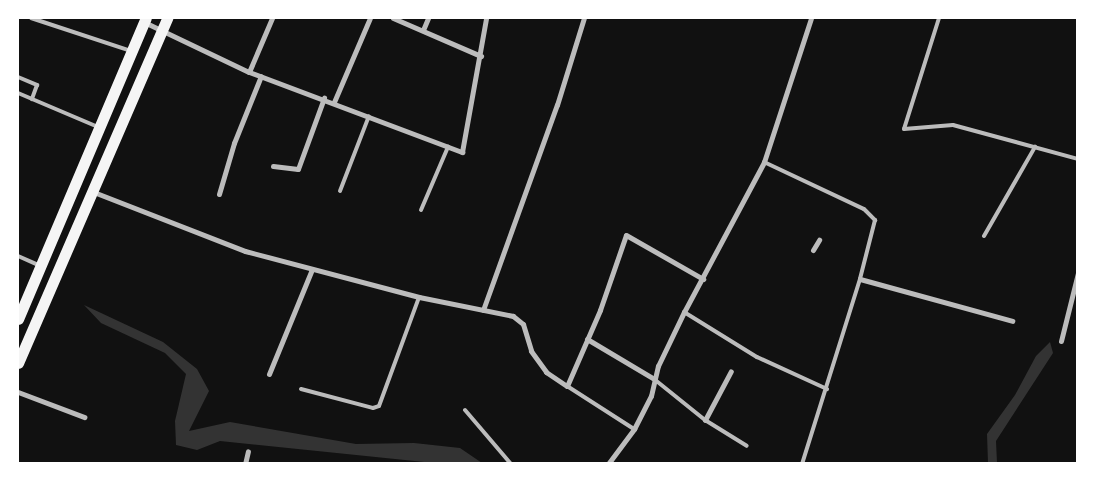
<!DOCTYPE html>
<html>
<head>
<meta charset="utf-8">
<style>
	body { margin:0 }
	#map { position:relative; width:1095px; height:481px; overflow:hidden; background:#111; font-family:Overpass,sans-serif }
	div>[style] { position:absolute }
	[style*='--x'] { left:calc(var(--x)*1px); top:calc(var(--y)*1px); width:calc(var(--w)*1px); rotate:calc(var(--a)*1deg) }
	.water>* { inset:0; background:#333 }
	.service>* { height:4px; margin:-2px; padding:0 2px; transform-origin:2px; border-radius:2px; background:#bcbcbc }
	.minor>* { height:5px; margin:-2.5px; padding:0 2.5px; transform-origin:2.5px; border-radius:2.5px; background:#bcbcbc }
	.primary>* { height:11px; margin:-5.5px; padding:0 5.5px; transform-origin:5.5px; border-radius:5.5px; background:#f5f5f5 }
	span { translate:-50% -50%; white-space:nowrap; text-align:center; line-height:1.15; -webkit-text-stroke:5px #fff; paint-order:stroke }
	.frame { position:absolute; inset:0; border:19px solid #fff; pointer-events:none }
</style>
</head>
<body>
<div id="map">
	<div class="water">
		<i style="clip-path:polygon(84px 305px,163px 342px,197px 369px,209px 391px,189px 431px,230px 422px,356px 444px,414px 443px,460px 448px,482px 463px,434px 463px,220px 441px,197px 450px,176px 445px,175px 421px,186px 374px,165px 353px,101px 323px)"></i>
		<i style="clip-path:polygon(1050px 342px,1053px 353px,996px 441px,997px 463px,988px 463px,987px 434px,1015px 395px,1036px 356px)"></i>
	</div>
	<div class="service">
		<i style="--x:31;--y:18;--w:105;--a:18.3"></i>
		<i style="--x:939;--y:18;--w:116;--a:107.5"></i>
		<i style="--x:904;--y:129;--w:49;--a:-4.7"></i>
		<i style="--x:953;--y:125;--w:130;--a:15.2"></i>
		<i style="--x:18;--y:77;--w:21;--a:23"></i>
		<i style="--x:37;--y:85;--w:15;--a:110"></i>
		<i style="--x:18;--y:93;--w:87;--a:23"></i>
		<i style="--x:764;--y:162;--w:110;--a:25.2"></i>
		<i style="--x:864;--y:209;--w:16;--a:45"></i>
		<i style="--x:875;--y:220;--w:61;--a:104.3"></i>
		<i style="--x:860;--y:279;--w:194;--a:107.4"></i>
		<i style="--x:340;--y:191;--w:80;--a:-68.9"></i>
		<i style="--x:421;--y:210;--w:69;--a:-66.8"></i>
		<i style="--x:984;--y:236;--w:103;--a:-60.2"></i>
		<i style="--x:18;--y:256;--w:22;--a:24"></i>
		<i style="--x:684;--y:312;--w:86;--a:31.7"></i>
		<i style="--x:757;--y:357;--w:77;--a:24.6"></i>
		<i style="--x:654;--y:379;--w:65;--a:38.8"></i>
		<i style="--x:705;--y:420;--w:49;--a:31.8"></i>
		<i style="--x:567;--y:386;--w:80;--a:32.7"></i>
		<i style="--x:301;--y:389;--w:74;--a:14.8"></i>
		<i style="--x:373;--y:408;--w:6;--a:-18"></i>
		<i style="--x:379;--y:406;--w:116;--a:-69.8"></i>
		<i style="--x:465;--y:410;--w:71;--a:49.6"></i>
	</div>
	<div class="minor">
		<i style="--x:393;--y:18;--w:96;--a:23.4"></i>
		<i style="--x:144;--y:22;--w:116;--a:25.5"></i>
		<i style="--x:249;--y:72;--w:228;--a:20.6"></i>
		<i style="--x:462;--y:152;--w:136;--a:-79.8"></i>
		<i style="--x:423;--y:30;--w:13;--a:-67"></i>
		<i style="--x:249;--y:72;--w:59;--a:-66.9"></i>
		<i style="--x:334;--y:102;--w:91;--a:-66.8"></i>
		<i style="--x:273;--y:166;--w:25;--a:7"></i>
		<i style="--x:298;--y:169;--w:76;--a:-69.9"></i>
		<i style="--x:91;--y:191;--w:165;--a:21.3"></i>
		<i style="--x:245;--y:251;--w:180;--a:14.8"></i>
		<i style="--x:419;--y:297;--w:96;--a:11.4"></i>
		<i style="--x:513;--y:316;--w:13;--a:39"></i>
		<i style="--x:523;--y:324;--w:28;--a:73"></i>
		<i style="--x:531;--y:351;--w:26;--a:54"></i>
		<i style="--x:546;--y:372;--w:25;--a:34"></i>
		<i style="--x:567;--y:386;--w:83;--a:-66.5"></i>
		<i style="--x:600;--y:310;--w:79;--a:-70.9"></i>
		<i style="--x:626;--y:235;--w:89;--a:29.7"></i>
		<i style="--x:219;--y:194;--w:53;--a:-73.6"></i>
		<i style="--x:234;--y:143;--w:72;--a:-68.1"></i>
		<i style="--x:813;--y:250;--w:12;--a:-59"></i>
		<i style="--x:860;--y:279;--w:158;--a:15.4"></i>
		<i style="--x:483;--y:310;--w:218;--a:-70.2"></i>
		<i style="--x:557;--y:105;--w:91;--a:-72.8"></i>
		<i style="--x:587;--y:339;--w:78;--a:30.8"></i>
		<i style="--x:1061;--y:341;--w:70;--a:-76"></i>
		<i style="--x:269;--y:374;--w:113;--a:-67.7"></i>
		<i style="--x:18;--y:392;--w:71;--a:20.7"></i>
		<i style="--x:705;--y:420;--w:55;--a:-62"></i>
		<i style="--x:245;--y:464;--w:13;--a:-77"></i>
		<i style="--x:608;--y:464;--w:44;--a:-53.4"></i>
		<i style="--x:634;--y:429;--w:37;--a:-63"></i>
		<i style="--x:651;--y:396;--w:31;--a:-77"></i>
		<i style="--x:658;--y:366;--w:60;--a:-64.3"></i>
		<i style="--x:684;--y:312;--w:170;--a:-61.9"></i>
		<i style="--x:764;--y:162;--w:151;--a:-71.9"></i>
	</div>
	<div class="primary">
		<i style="--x:18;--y:319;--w:327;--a:-67"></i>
		<i style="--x:18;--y:363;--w:376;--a:-66.6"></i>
	</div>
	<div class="frame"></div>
</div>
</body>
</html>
